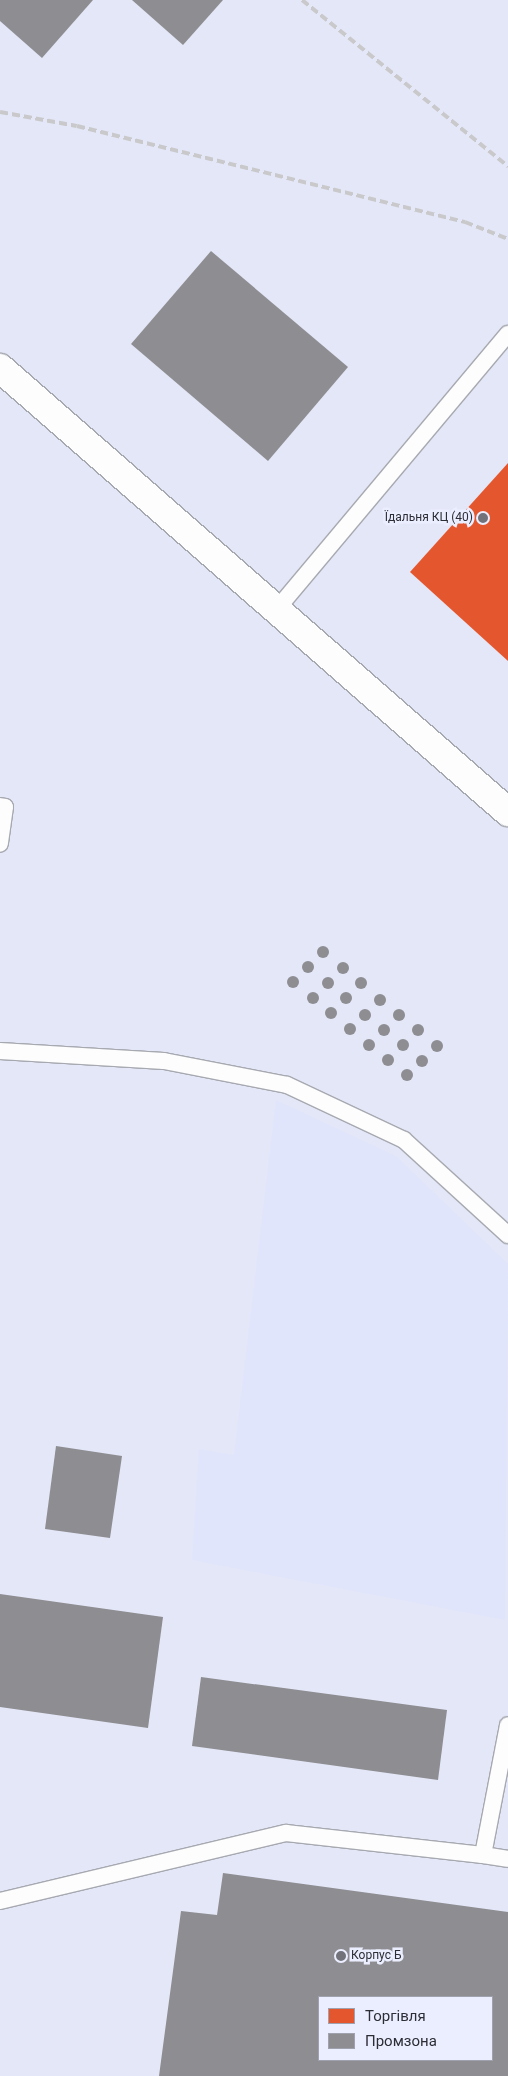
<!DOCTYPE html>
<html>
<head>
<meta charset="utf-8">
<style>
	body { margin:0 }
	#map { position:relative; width:508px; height:2076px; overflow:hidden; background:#f0f2fa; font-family:Roboto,sans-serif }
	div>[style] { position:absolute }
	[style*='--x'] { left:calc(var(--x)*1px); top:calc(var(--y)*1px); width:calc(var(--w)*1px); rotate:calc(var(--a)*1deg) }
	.built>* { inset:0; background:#e4e7f7 }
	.green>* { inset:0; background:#e1e5fc }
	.shops>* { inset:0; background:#e4572e }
	.industry>* { inset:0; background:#8d8d92 }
	.round { border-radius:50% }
	.roads { filter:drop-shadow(1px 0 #a7a9b0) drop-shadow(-1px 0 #a7a9b0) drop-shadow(0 1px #a7a9b0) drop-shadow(0 -1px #a7a9b0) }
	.lane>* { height:16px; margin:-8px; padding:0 8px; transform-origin:8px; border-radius:8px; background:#fdfdfe }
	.street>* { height:28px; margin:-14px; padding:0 14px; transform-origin:14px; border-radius:14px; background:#fdfdfe }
	.rail>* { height:4px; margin-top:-2px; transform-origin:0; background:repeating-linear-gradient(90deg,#c9c9cb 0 8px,transparent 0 12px) }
	.dots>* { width:14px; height:14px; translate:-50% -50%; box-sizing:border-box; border:2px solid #ebeeff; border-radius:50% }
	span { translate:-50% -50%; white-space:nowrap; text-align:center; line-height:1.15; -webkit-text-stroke:5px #ebeeff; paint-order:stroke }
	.poi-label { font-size:12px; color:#2c2d35 }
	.right { translate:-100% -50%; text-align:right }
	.left { translate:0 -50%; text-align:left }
	.legend { position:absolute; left:318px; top:1996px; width:175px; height:65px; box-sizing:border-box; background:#ebeeff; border:1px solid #9fa1ae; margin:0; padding:6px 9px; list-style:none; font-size:15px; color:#2c2d35 }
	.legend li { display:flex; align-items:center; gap:10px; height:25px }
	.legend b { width:25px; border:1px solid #9fa1ae }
</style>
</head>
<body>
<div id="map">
	<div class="built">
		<i style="clip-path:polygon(evenodd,0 0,508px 0,508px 2076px,0 2076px,0 0,319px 1997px,492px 1997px,492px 2060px,319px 2060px,319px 1997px)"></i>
	</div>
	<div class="green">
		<i style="clip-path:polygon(276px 1100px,396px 1156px,508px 1264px,505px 1620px,192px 1560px,199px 1449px,234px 1455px)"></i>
	</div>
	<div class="shops">
		<i style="clip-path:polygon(508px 463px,508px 661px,410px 572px)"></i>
	</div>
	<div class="industry">
		<i style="clip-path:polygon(0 0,93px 0,42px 58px,0 21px)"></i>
		<i style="clip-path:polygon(132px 0,223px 0,183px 45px)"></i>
		<i style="clip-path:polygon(211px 251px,348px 367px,268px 461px,131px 344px)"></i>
		<i class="round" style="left:317px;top:946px;width:12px;height:12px"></i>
		<i class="round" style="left:302px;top:961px;width:12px;height:12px"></i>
		<i class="round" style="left:337px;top:962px;width:12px;height:12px"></i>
		<i class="round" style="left:287px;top:976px;width:12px;height:12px"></i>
		<i class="round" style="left:322px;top:977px;width:12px;height:12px"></i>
		<i class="round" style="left:355px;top:977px;width:12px;height:12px"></i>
		<i class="round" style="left:307px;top:992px;width:12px;height:12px"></i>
		<i class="round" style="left:340px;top:992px;width:12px;height:12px"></i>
		<i class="round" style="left:374px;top:994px;width:12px;height:12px"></i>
		<i class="round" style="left:325px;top:1007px;width:12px;height:12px"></i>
		<i class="round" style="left:393px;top:1009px;width:12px;height:12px"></i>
		<i class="round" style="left:359px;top:1009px;width:12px;height:12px"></i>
		<i class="round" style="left:344px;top:1023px;width:12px;height:12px"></i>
		<i class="round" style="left:412px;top:1024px;width:12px;height:12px"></i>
		<i class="round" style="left:378px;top:1024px;width:12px;height:12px"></i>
		<i class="round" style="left:363px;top:1039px;width:12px;height:12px"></i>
		<i class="round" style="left:397px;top:1039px;width:12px;height:12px"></i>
		<i class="round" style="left:431px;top:1040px;width:12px;height:12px"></i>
		<i class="round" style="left:382px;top:1054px;width:12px;height:12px"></i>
		<i class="round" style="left:416px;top:1055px;width:12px;height:12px"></i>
		<i class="round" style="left:401px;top:1069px;width:12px;height:12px"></i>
		<i style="clip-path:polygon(56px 1446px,122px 1456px,110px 1538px,45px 1529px)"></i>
		<i style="clip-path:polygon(0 1594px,163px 1617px,148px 1728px,0 1707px)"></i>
		<i style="clip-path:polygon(201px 1677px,447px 1710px,438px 1780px,192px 1746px)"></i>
		<i style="clip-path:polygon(evenodd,223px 1873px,508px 1912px,508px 2076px,159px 2076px,181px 1911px,217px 1915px,223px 1873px,319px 1997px,492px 1997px,492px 2060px,319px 2060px,319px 1997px)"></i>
	</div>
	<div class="roads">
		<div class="lane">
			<i style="--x:277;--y:609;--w:359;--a:-50"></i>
			<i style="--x:0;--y:806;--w:5;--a:11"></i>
			<i style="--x:5;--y:807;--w:37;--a:98"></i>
			<i style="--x:0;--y:1051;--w:164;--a:3.5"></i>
			<i style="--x:164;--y:1061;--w:125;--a:11"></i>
			<i style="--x:287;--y:1085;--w:129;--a:25.2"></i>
			<i style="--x:404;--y:1140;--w:141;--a:42.4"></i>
			<i style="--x:483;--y:1855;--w:25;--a:9"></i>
			<i style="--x:0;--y:1901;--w:294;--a:-13.4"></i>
			<i style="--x:286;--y:1833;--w:198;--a:6.4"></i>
			<i style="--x:483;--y:1855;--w:132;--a:-79.1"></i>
		</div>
		<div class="street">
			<i style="--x:0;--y:368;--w:675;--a:41.15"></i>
		</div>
	</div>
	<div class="rail">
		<i style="--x:302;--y:0;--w:265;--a:38.9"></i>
		<i style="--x:0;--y:112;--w:78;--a:10.3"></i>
		<i style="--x:77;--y:126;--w:400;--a:13.9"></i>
		<i style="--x:465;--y:222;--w:46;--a:21.6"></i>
	</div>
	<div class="dots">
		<i style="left:483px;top:518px;background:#71727a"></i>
		<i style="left:341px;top:1956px;background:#71727a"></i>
	</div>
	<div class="poi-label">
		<span class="right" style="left:473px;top:518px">Їдальня КЦ (40)</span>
		<span class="left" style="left:351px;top:1956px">Корпус Б</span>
	</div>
	<ul class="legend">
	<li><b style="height:14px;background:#e4572e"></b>Торгівля</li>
	<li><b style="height:14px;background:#8d8d92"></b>Промзона</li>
	</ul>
</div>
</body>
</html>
